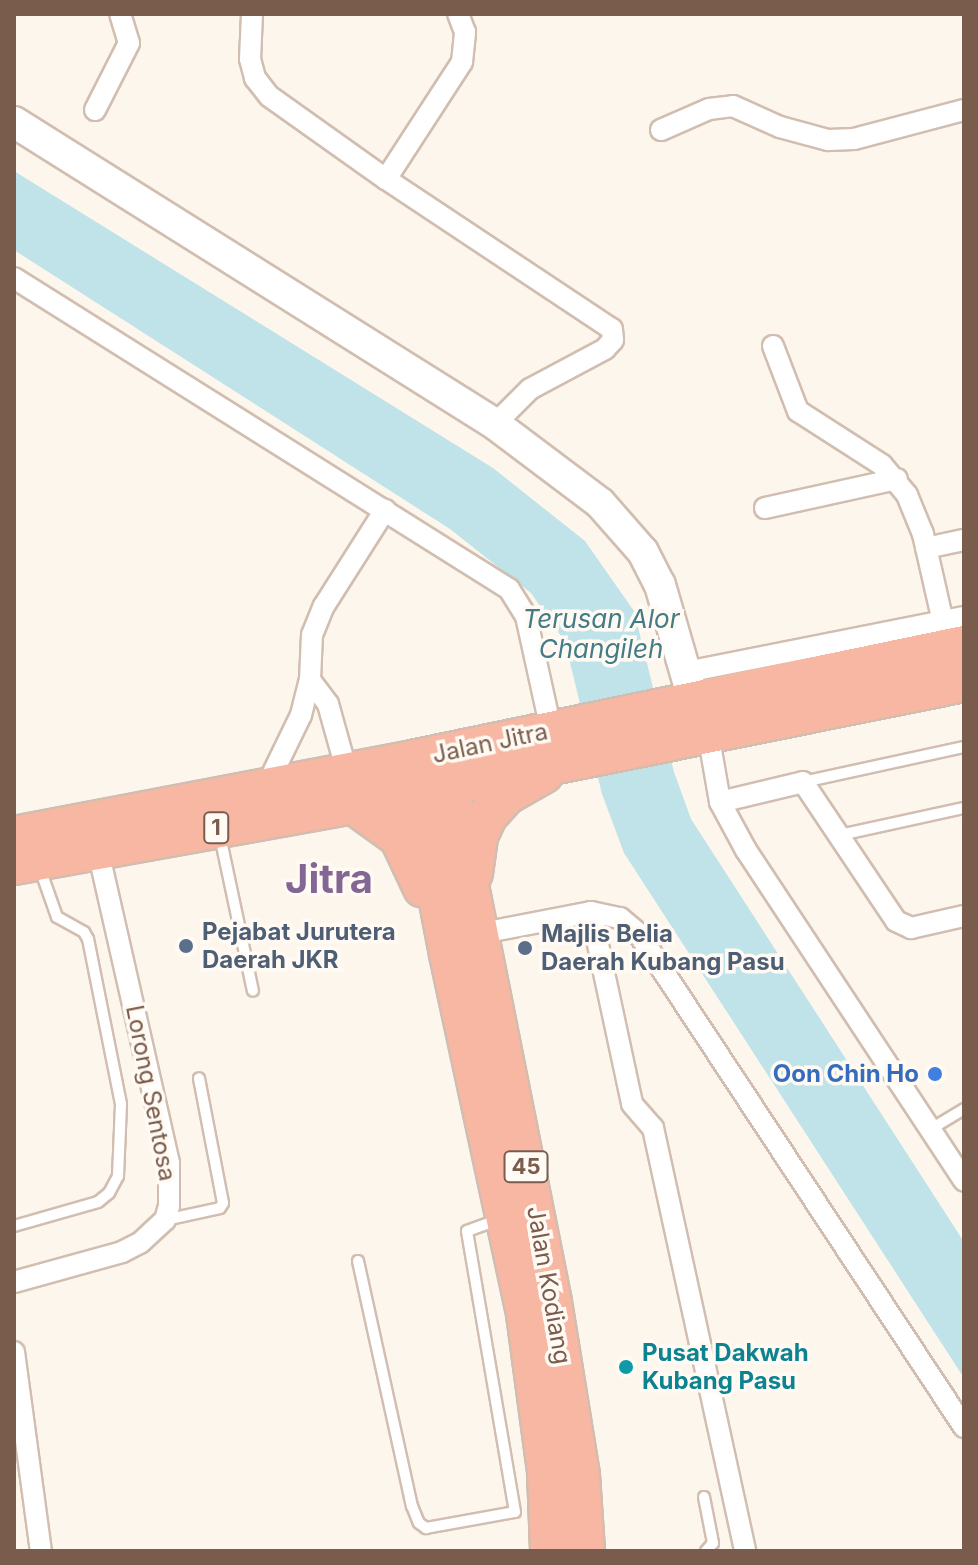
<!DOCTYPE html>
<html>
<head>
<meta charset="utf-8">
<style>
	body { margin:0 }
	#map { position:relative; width:978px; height:1565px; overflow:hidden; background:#fdf6ec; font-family:Inter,sans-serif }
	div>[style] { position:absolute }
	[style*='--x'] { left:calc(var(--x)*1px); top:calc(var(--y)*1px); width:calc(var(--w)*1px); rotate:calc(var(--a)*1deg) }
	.water>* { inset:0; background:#bfe3e8 }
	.roads { filter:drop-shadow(2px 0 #d1beb0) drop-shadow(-2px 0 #d1beb0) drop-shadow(0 2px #d1beb0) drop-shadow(0 -2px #d1beb0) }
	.lane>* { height:10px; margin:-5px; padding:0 5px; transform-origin:5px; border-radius:5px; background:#fff }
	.street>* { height:20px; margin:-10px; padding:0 10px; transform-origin:10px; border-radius:10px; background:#fff }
	.secondary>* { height:30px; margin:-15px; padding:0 15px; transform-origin:15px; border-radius:15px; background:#fff }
	.highway>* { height:38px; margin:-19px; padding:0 19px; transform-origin:19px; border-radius:19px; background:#f7b7a3 }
	.dots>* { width:22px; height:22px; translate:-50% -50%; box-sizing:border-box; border:4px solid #fffaf3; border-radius:50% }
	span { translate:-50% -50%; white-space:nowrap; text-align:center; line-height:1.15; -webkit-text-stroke:7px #fffaf3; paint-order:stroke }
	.shield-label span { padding:2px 6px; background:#fffaf3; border:2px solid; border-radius:6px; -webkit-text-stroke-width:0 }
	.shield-label { font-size:22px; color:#7a5c4d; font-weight:700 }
	.street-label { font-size:24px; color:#7a5c4d }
	.service-label { font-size:24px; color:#4e5e75; font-weight:700 }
	.left { translate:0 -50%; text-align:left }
	.shop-label { font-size:24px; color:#366cbe; font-weight:700 }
	.right { translate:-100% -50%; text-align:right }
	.culture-label { font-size:24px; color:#0d838f; font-weight:700 }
	.water-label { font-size:26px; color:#437c86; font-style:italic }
	.town-label { font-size:40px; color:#846695; font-weight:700 }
	.frame { position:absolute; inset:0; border:16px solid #7a5c4d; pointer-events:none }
</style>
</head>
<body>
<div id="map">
	<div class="water">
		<i style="clip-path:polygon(14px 171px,493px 468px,585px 541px,634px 611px,674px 772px,691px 819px,964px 1242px,964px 1378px,624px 853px,602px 794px,565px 642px,531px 593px,450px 529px,14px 250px)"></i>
	</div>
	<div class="roads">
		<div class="lane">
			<i style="--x:803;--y:782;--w:165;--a:-12.3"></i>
			<i style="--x:840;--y:835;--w:127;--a:-12.3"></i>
			<i style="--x:220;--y:836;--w:158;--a:78"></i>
			<i style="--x:931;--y:1129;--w:39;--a:-31"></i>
			<i style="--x:165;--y:1220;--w:56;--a:-12.3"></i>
			<i style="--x:220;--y:1208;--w:6;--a:-59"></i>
			<i style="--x:223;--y:1203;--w:127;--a:-100.9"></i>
			<i style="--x:14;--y:1226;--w:87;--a:-15.9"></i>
			<i style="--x:98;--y:1202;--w:14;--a:-39"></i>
			<i style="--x:109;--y:1193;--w:19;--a:-62"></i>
			<i style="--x:118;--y:1176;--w:72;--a:-87.6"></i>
			<i style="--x:121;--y:1104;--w:168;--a:-101.3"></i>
			<i style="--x:88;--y:939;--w:8;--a:-120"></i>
			<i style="--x:84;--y:932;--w:31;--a:-151"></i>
			<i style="--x:57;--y:917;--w:54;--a:-109.4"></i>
			<i style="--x:358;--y:1261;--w:251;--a:77.6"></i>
			<i style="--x:412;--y:1506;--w:18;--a:68"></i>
			<i style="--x:419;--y:1523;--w:9;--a:36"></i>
			<i style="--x:426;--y:1528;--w:90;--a:-10.2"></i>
			<i style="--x:515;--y:1512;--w:285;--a:-99.7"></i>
			<i style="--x:467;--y:1231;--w:33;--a:-20"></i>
			<i style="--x:704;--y:1497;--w:47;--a:78.9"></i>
			<i style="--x:713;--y:1543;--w:11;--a:131"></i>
		</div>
		<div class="street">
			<i style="--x:252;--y:14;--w:45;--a:92.5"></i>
			<i style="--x:250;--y:59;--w:20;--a:75"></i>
			<i style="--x:255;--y:78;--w:23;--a:52"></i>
			<i style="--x:269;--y:96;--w:143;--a:35.4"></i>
			<i style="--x:386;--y:179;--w:271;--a:33.6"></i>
			<i style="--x:612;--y:329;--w:11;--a:85"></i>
			<i style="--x:613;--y:340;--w:12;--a:132"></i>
			<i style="--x:605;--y:349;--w:85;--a:151.9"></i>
			<i style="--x:530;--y:389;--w:49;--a:135"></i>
			<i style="--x:95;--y:110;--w:75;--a:-63.1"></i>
			<i style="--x:129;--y:43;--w:30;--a:-107"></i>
			<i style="--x:661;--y:130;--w:52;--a:-23.6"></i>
			<i style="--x:709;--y:109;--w:24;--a:-7"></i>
			<i style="--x:733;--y:106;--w:51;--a:24.1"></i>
			<i style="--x:780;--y:127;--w:50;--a:15.2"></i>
			<i style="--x:828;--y:140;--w:26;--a:-2"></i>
			<i style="--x:854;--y:139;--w:114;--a:-14.8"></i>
			<i style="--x:386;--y:179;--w:140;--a:-57"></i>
			<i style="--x:462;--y:62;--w:30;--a:-84"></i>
			<i style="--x:465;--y:32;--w:19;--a:-111"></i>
			<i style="--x:14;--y:278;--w:585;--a:32.14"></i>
			<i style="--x:509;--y:589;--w:32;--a:58"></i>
			<i style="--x:526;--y:616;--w:117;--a:77.6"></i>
			<i style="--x:773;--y:346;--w:70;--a:69"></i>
			<i style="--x:798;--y:411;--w:100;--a:32.7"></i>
			<i style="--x:882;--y:465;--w:39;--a:50"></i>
			<i style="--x:907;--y:495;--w:42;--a:67.7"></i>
			<i style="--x:923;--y:534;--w:117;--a:77.2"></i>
			<i style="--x:765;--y:508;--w:135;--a:-12.4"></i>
			<i style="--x:926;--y:548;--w:39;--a:-12"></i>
			<i style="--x:686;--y:672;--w:283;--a:-11.2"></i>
			<i style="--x:310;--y:680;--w:30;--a:53"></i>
			<i style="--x:328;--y:704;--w:71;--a:74.4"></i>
			<i style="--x:708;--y:733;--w:70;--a:80.1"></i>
			<i style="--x:720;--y:802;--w:55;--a:61.6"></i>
			<i style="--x:746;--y:850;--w:396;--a:56.6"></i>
			<i style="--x:266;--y:787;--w:80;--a:-64.1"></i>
			<i style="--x:301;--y:715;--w:36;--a:-76"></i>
			<i style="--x:310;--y:680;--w:45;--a:-87.5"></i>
			<i style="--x:312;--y:635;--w:31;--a:-68"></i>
			<i style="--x:324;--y:606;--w:114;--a:-57.6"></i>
			<i style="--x:720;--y:802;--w:85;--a:-13.5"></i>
			<i style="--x:803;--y:782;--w:167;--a:56.2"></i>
			<i style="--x:896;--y:921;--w:17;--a:25"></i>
			<i style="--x:911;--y:928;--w:54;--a:-12.8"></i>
			<i style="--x:591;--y:912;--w:196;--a:77.9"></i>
			<i style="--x:632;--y:1104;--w:32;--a:49"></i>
			<i style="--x:653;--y:1128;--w:433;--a:77.7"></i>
			<i style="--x:477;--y:934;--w:116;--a:-10.9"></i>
			<i style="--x:591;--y:912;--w:30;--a:12"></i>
			<i style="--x:620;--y:918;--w:23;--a:40"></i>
			<i style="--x:638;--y:933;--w:592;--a:56.58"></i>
			<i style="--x:14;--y:1282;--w:112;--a:-15.5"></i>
			<i style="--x:122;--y:1252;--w:20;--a:-27"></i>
			<i style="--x:140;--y:1243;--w:34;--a:-43"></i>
			<i style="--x:165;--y:1220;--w:15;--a:-74"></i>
			<i style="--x:169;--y:1206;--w:43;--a:-90"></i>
			<i style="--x:169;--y:1163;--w:321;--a:-102.8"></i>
			<i style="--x:14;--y:1352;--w:201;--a:82.3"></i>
		</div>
		<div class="secondary">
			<i style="--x:14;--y:122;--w:568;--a:32.12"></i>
			<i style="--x:495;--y:424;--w:131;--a:37"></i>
			<i style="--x:600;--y:503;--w:65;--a:48.7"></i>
			<i style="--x:643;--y:552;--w:37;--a:63"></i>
			<i style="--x:660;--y:585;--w:122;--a:73.8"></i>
		</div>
		<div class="highway">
			<i style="--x:444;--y:760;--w:553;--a:78.73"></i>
			<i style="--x:552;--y:1302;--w:175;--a:80.8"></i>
			<i style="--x:580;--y:1475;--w:76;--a:86.2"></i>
			<i style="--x:413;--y:767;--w:190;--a:79.1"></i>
			<i style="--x:449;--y:954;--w:368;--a:77.9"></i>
			<i style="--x:526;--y:1314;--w:159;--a:82.4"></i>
			<i style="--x:547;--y:1472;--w:79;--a:87.8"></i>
			<i style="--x:353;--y:804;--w:57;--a:35.7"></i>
			<i style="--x:399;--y:837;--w:56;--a:64.8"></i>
			<i style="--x:14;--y:836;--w:405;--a:-10.8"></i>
			<i style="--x:412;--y:760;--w:564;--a:-11.77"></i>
			<i style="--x:14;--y:865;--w:411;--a:-10.2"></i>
			<i style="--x:418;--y:792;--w:557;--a:-11.39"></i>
			<i style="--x:473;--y:873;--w:37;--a:-82"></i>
			<i style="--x:478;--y:836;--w:23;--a:-65"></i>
			<i style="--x:488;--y:815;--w:27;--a:-48"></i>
			<i style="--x:506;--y:795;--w:43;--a:-29.6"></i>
		</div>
	</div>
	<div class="dots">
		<i style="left:186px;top:946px;background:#5c6f8a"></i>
		<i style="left:525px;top:948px;background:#5c6f8a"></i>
		<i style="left:935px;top:1074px;background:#3f7fe0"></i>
		<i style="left:626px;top:1367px;background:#0f9aa8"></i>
	</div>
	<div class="shield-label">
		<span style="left:216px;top:828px">1</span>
		<span style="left:526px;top:1167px">45</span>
	</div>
	<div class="street-label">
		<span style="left:490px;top:743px;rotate:-12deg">Jalan Jitra</span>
		<span style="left:151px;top:1093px;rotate:79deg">Lorong Sentosa</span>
		<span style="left:549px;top:1285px;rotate:80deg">Jalan Kodiang</span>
	</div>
	<div class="service-label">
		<span class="left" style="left:202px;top:946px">Pejabat Jurutera<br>Daerah JKR</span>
		<span class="left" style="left:541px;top:948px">Majlis Belia<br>Daerah Kubang Pasu</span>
	</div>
	<div class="shop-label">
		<span class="right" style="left:919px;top:1074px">Oon Chin Ho</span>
	</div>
	<div class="culture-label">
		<span class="left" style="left:642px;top:1367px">Pusat Dakwah<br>Kubang Pasu</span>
	</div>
	<div class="water-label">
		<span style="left:601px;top:634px">Terusan Alor<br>Changileh</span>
	</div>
	<div class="town-label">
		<span style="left:329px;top:879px">Jitra</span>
	</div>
	<div class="frame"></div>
</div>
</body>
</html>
